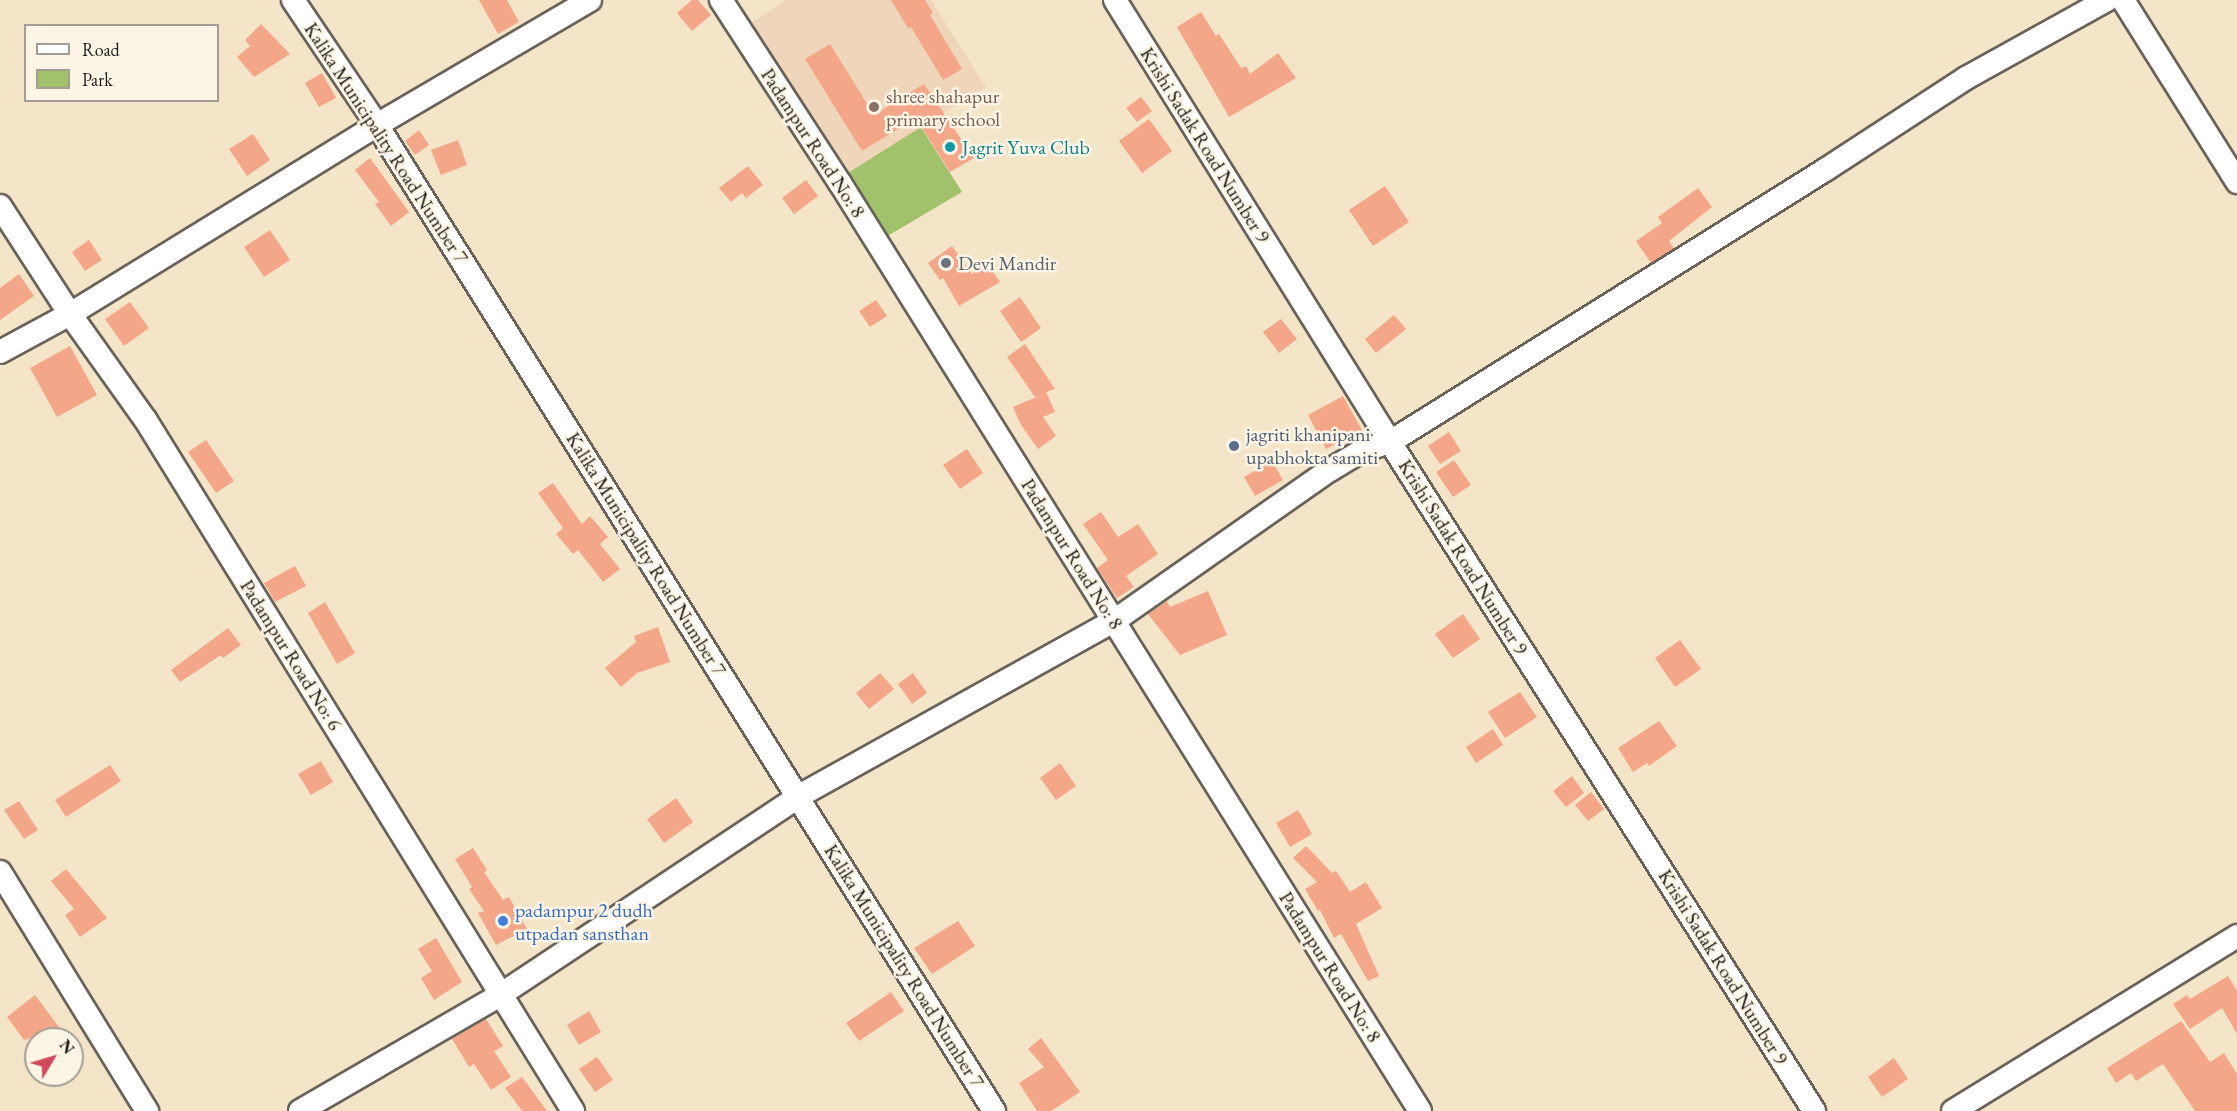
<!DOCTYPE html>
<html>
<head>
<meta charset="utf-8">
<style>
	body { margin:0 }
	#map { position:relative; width:2237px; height:1111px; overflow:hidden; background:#f4e5c9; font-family:"EB Garamond",serif }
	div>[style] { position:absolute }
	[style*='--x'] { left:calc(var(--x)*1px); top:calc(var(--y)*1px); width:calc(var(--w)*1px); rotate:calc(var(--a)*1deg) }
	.built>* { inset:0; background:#efd6bb }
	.green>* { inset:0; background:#a1c26a }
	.building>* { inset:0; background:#f4a688 }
	.roads { filter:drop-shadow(2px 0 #686259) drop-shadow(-2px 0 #686259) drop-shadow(0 2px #686259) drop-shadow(0 -2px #686259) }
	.minor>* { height:22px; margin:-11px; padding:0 11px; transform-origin:11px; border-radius:11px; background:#fff }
	.dots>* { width:16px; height:16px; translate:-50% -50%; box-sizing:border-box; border:3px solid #fcf5e5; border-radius:50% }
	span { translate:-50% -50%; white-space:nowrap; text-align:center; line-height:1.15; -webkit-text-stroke:5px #fcf5e5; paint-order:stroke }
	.education-label { font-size:20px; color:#785e54 }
	.left { translate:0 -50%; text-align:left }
	.street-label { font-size:20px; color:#1c1c1c }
	.culture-label { font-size:20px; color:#0d838f }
	.worship-label { font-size:20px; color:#5b616d }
	.service-label { font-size:20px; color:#4e5e75 }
	.shop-label { font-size:20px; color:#366cbe }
	.legend { position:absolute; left:24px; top:24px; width:195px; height:78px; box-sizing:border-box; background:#fcf5e5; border:2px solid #a29e95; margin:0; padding:8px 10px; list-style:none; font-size:18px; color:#1c1c1c }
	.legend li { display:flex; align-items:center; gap:12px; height:30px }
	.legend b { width:30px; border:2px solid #a29e95 }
	.north { position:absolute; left:24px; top:1027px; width:60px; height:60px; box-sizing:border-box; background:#fcf5e5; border:2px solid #a29e95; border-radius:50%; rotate:52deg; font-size:16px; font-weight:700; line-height:24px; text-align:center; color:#1c1c1c }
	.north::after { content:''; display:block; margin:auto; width:21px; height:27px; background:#d1495b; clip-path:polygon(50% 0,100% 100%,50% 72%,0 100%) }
</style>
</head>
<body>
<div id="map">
	<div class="built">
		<i style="clip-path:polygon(786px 0,931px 0,986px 87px,840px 178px,743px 28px)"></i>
	</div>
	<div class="green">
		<i style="clip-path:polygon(921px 127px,962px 192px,879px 241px,840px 178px)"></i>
	</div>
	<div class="building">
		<i style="clip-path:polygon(479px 0,507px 0,519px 22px,498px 34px)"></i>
		<i style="clip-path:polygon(692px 0,698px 0,711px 15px,692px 31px,677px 13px)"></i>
		<i style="clip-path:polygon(891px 0,925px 0,933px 13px,930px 15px,962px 69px,943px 80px,911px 27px,908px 28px)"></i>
		<i style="clip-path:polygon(1201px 12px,1216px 36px,1219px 34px,1241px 68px,1246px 66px,1250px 74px,1278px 53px,1296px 78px,1229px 117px,1177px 27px)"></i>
		<i style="clip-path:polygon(261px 24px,290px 54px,254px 77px,237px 57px,250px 46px,245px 40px)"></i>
		<i style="clip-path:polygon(830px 44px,874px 115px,924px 84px,974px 158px,950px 172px,916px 118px,862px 151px,805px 59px)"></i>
		<i style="clip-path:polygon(322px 73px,336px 98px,319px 107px,305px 83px)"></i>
		<i style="clip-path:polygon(1141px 97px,1152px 111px,1137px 122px,1126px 108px)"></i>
		<i style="clip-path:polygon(1149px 119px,1172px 151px,1142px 173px,1119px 141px)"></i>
		<i style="clip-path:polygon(419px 130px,429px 145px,415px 155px,405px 141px)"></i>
		<i style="clip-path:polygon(253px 134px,270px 160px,247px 176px,229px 149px)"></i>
		<i style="clip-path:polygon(458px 140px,467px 165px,441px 175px,431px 150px)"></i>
		<i style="clip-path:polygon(370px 158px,409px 212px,391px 226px,375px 204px,379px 202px,355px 170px)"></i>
		<i style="clip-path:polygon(748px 166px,763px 185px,746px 198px,742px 193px,731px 202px,719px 188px)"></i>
		<i style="clip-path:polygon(806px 180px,818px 196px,794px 214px,782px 198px)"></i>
		<i style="clip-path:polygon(1385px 186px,1409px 222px,1373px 246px,1349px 210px)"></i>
		<i style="clip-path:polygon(1698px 188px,1712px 207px,1669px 241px,1674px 249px,1651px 263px,1636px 241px,1662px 223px,1658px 217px)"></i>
		<i style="clip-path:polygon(270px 230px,290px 260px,264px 277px,244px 247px)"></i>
		<i style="clip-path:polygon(89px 240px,102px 260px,85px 271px,72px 252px)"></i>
		<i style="clip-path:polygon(952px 246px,972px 274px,987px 263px,1000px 282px,959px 306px,943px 278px,940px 280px,928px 263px)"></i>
		<i style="clip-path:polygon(19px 274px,34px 296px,0 320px,0 288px)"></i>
		<i style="clip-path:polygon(1020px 297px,1041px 328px,1021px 342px,1000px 311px)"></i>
		<i style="clip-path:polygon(876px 300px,887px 316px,870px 327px,859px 311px)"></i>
		<i style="clip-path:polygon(130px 302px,149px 328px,124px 346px,105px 319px)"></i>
		<i style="clip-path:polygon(1394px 315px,1406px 329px,1376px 353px,1365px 339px)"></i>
		<i style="clip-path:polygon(1281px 319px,1297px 339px,1279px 353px,1263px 332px)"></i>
		<i style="clip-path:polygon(1025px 344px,1055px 389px,1046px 392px,1055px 412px,1043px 417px,1056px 436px,1038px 449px,1021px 425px,1013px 407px,1039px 396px,1035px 397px,1007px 357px)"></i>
		<i style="clip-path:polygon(70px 346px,97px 395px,57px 417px,30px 368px)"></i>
		<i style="clip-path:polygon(1343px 396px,1362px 430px,1326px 449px,1308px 415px)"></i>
		<i style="clip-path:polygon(1449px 432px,1461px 451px,1440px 464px,1428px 446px)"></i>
		<i style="clip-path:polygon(206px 440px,234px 481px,216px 493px,188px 452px)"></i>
		<i style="clip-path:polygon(967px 449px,983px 473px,960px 489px,943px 465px)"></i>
		<i style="clip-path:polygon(1454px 460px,1471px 485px,1453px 497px,1436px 472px)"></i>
		<i style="clip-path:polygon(1272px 461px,1283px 480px,1255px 496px,1244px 477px)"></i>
		<i style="clip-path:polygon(553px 483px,582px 524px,590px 516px,608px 537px,600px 544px,620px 569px,603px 582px,578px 550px,573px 554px,556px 534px,563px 528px,538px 493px)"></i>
		<i style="clip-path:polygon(1101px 512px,1118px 537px,1138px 524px,1158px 554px,1126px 576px,1134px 587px,1117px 598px,1097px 568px,1108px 560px,1083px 524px)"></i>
		<i style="clip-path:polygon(295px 566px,306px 586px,275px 602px,264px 583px)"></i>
		<i style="clip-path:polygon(1208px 591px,1227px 635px,1180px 655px,1148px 614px,1167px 601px,1170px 607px)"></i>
		<i style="clip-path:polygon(325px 602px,355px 653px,337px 664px,308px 613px)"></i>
		<i style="clip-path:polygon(1463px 614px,1480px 639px,1453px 658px,1435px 634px)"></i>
		<i style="clip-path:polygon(658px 627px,670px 662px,637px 673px,621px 687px,605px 668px,636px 642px,634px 636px)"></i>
		<i style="clip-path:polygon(228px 628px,241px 645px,223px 658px,221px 655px,180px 682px,171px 670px)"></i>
		<i style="clip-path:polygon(1680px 640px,1701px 669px,1675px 687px,1655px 658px)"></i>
		<i style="clip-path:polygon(880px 673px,894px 689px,869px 709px,856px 693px)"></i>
		<i style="clip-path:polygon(913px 673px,927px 693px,912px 704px,898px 684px)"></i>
		<i style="clip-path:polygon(1520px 692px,1537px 717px,1505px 738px,1488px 712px)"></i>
		<i style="clip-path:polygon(1659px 721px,1677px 746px,1649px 766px,1647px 763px,1633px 772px,1618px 748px)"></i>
		<i style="clip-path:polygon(1493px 729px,1503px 745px,1476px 763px,1466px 747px)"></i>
		<i style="clip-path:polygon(321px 761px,333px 782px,311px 795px,298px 774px)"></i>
		<i style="clip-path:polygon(1060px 763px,1076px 786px,1056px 800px,1040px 778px)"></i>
		<i style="clip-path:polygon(110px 765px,121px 781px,66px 817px,55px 800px)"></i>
		<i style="clip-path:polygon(1572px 776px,1584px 793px,1566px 807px,1553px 791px)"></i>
		<i style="clip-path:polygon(1591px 792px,1604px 809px,1588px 821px,1575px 805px)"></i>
		<i style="clip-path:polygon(676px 798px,693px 822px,664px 843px,647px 819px)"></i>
		<i style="clip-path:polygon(19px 801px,38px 830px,24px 839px,4px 810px)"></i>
		<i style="clip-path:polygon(1298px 810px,1312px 834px,1290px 847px,1276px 823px)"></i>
		<i style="clip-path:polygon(1306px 846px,1332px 873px,1336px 871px,1350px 892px,1366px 882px,1382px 908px,1356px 924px,1379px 976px,1368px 981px,1341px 934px,1334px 938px,1320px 910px,1318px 911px,1305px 889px,1317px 882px,1293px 858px)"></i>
		<i style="clip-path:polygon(473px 848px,487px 870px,484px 872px,503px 900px,509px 897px,527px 929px,496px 945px,478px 913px,484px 911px,469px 889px,472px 887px,455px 859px)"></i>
		<i style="clip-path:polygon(66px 869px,107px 918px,80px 937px,65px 915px,74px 909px,51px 881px)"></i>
		<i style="clip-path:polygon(958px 921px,975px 946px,932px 974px,914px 948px)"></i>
		<i style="clip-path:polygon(436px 938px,462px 982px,434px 1000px,421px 978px,432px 971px,418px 949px)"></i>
		<i style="clip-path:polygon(2228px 976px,2237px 991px,2237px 1034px,2222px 1008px,2190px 1029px,2173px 1004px,2187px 995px,2190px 999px)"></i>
		<i style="clip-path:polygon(891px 992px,904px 1011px,859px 1041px,846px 1023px)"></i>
		<i style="clip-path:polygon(35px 995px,68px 1039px,35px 1037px,24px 1040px,7px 1017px)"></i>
		<i style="clip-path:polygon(589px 1011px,601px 1032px,579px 1045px,567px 1025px)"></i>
		<i style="clip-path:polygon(486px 1019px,503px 1046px,494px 1051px,511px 1077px,491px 1090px,474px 1064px,469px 1067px,452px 1039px)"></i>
		<i style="clip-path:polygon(2181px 1021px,2210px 1062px,2224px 1053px,2237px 1074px,2237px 1111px,2195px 1111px,2163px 1064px,2136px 1081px,2131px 1073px,2116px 1083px,2107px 1068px)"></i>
		<i style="clip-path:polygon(1041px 1038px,1080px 1092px,1051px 1111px,1037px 1111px,1019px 1083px,1044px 1067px,1028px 1049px)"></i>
		<i style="clip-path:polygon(597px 1057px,613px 1080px,595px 1092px,579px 1069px)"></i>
		<i style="clip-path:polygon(1894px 1058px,1908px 1079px,1882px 1097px,1868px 1077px)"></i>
		<i style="clip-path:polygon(522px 1077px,547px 1111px,522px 1111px,505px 1088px)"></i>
	</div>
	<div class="roads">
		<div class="minor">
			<i style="--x:293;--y:0;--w:151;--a:56.1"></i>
			<i style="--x:377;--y:125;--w:1163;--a:57.96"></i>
			<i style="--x:721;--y:0;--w:218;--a:57"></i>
			<i style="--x:840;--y:183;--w:1094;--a:57.99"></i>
			<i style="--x:1115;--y:0;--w:521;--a:58.11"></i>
			<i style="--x:1390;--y:442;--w:792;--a:57.63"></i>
			<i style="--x:2123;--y:0;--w:215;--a:57.9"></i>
			<i style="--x:0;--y:206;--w:129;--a:57.1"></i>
			<i style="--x:70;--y:314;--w:129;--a:54.5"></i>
			<i style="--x:145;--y:419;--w:814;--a:58.26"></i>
			<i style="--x:0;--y:352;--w:80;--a:-28.5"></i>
			<i style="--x:70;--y:314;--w:361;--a:-31.6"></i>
			<i style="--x:377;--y:125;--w:247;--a:-30.4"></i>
			<i style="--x:0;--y:872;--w:281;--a:58.4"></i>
			<i style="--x:300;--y:1111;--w:231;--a:-30.1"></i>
			<i style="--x:500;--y:995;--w:359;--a:-33.6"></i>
			<i style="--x:799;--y:796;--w:360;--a:-29.1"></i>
			<i style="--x:1114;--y:621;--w:264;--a:-35"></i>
			<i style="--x:1330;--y:470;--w:37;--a:-31"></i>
			<i style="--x:1362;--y:451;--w:29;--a:-18"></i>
			<i style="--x:1390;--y:442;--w:513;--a:-32.02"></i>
			<i style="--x:1825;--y:170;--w:168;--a:-33.1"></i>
			<i style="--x:1966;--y:78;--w:161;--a:-29"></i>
			<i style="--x:1953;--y:1111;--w:334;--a:-31.6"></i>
		</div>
	</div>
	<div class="dots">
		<i style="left:874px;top:107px;background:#8d6e63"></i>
		<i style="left:950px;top:147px;background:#0f9aa8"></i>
		<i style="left:946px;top:263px;background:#6b7280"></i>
		<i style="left:1234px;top:446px;background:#5c6f8a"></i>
		<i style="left:503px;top:921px;background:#3f7fe0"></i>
	</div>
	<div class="education-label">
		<span class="left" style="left:886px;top:108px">shree shahapur<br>primary school</span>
	</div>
	<div class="street-label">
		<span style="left:386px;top:143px;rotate:57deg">Kalika Municipality Road Number 7</span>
		<span style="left:813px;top:143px;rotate:57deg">Padampur Road No: 8</span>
		<span style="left:1205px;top:145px;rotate:58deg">Krishi Sadak Road Number 9</span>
		<span style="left:646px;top:554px;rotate:58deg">Kalika Municipality Road Number 7</span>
		<span style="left:1072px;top:554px;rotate:58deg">Padampur Road No: 8</span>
		<span style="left:1463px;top:557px;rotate:58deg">Krishi Sadak Road Number 9</span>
		<span style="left:291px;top:655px;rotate:58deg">Padampur Road No: 6</span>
		<span style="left:904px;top:966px;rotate:58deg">Kalika Municipality Road Number 7</span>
		<span style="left:1330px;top:967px;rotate:58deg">Padampur Road No: 8</span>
		<span style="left:1723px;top:967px;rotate:58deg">Krishi Sadak Road Number 9</span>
	</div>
	<div class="culture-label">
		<span class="left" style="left:962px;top:147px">Jagrit Yuva Club</span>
	</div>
	<div class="worship-label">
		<span class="left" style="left:958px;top:263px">Devi Mandir</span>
	</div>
	<div class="service-label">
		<span class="left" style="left:1246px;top:446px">jagriti khanipani<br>upabhokta samiti</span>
	</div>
	<div class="shop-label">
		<span class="left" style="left:515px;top:922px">padampur 2 dudh<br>utpadan sansthan</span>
	</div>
	<ul class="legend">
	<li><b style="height:8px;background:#fff"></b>Road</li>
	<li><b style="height:16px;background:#a1c26a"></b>Park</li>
	</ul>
	<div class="north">N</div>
</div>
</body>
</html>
